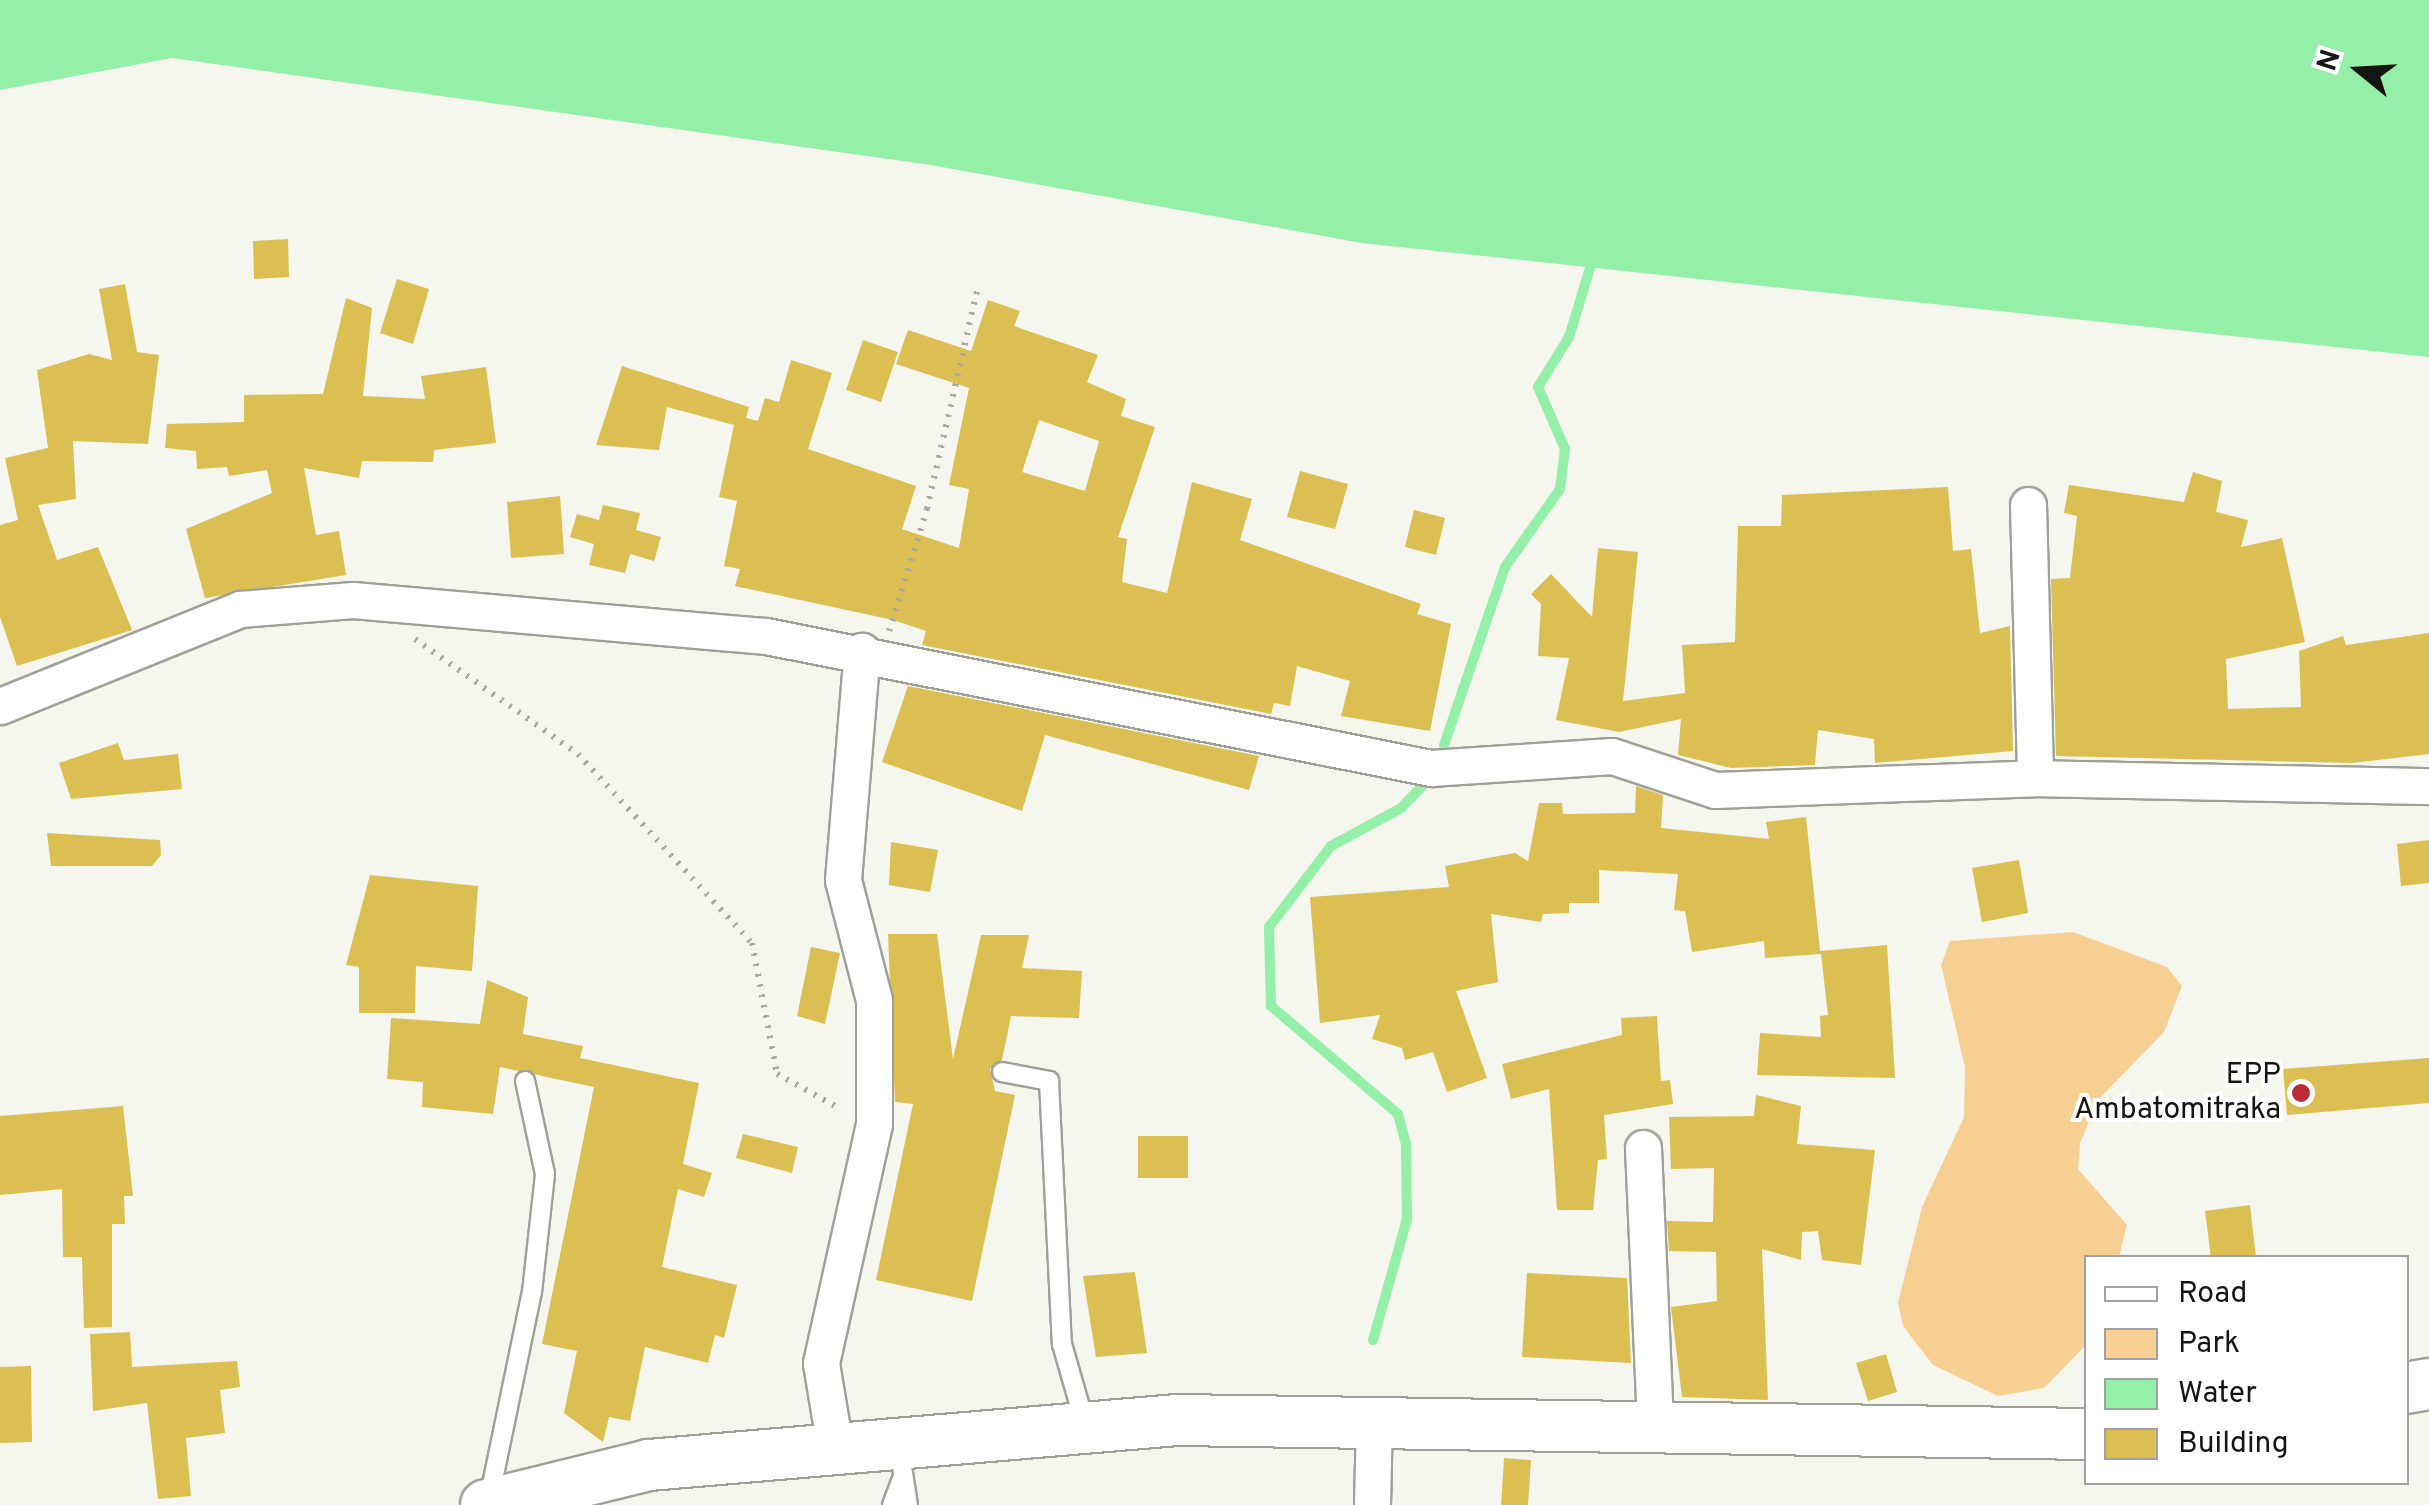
<!DOCTYPE html>
<html>
<head>
<meta charset="utf-8">
<style>
	body { margin:0 }
	#map { position:relative; width:2429px; height:1505px; overflow:hidden; background:#f5f6ed; font-family:Overpass,sans-serif }
	div>[style] { position:absolute }
	[style*='--x'] { left:calc(var(--x)*1px); top:calc(var(--y)*1px); width:calc(var(--w)*1px); rotate:calc(var(--a)*1deg) }
	.green>* { inset:0; background:#f8cf93 }
	.water>* { inset:0; background:#94efa9 }
	.stream>* { height:10px; margin:-5px; padding:0 5px; transform-origin:5px; border-radius:5px; background:#94efa9 }
	.building>* { inset:0; background:#dbbf53 }
	.path>* { height:6px; margin-top:-3px; transform-origin:0; background:repeating-linear-gradient(90deg,#a8a9a2 0 2.5px,transparent 0 10.5px) }
	.roads { filter:drop-shadow(2px 0 #9fa199) drop-shadow(-2px 0 #9fa199) drop-shadow(0 2px #9fa199) drop-shadow(0 -2px #9fa199) }
	.service>* { height:18px; margin:-9px; padding:0 9px; transform-origin:9px; border-radius:9px; background:#fff }
	.minor>* { height:35px; margin:-17.5px; padding:0 17.5px; transform-origin:17.5px; border-radius:17.5px; background:#fff }
	.secondary>* { height:50px; margin:-25px; padding:0 25px; transform-origin:25px; border-radius:25px; background:#fff }
	.dots>* { width:28px; height:28px; translate:-50% -50%; box-sizing:border-box; border:5px solid #fff; border-radius:50% }
	span { translate:-50% -50%; white-space:nowrap; text-align:center; line-height:1.15; -webkit-text-stroke:8px #fff; paint-order:stroke }
	.poi-label { font-size:30px; color:#151513 }
	.right { translate:-100% -50%; text-align:right }
	.legend { position:absolute; left:2084px; top:1255px; width:325px; height:230px; box-sizing:border-box; background:#fff; border:2px solid #a1a1a1; margin:0; padding:12px 18px; list-style:none; font-size:30px; color:#151513 }
	.legend li { display:flex; align-items:center; gap:20px; height:50px }
	.legend b { width:50px; border:2px solid #a1a1a1 }
	.north { position:absolute; left:2309px; top:20px; width:100px; height:100px; -webkit-text-stroke:8px #fff; paint-order:stroke; rotate:288deg; font-size:28px; font-weight:700; line-height:40px; text-align:center; color:#151513 }
	.north::after { content:''; display:block; margin:auto; width:35px; height:45px; background:#151513; clip-path:polygon(50% 0,100% 100%,50% 72%,0 100%) }
</style>
</head>
<body>
<div id="map">
	<div class="green">
		<i style="clip-path:polygon(2073px 932px,2167px 967px,2182px 986px,2164px 1032px,2098px 1100px,2080px 1143px,2078px 1169px,2127px 1225px,2119px 1257px,2086px 1258px,2086px 1345px,2044px 1388px,1998px 1396px,1933px 1365px,1903px 1326px,1898px 1302px,1922px 1207px,1964px 1117px,1965px 1067px,1941px 965px,1950px 941px)"></i>
	</div>
	<div class="water">
		<i style="clip-path:polygon(0 0,2429px 0,2429px 357px,1362px 243px,931px 165px,172px 58px,0 90px)"></i>
	</div>
	<div class="stream">
		<i style="--x:1444;--y:745;--w:188;--a:-71.1"></i>
		<i style="--x:1505;--y:567;--w:95;--a:-54.8"></i>
		<i style="--x:1560;--y:489;--w:40;--a:-82.9"></i>
		<i style="--x:1565;--y:449;--w:68;--a:-113.5"></i>
		<i style="--x:1538;--y:387;--w:59;--a:-58.2"></i>
		<i style="--x:1569;--y:337;--w:72;--a:-73.1"></i>
		<i style="--x:1373;--y:1340;--w:126;--a:-74.3"></i>
		<i style="--x:1407;--y:1219;--w:75;--a:-90.8"></i>
		<i style="--x:1406;--y:1144;--w:31;--a:-105"></i>
		<i style="--x:1398;--y:1114;--w:167;--a:-139.6"></i>
		<i style="--x:1271;--y:1006;--w:79;--a:-91.5"></i>
		<i style="--x:1269;--y:927;--w:102;--a:-52.6"></i>
		<i style="--x:1331;--y:846;--w:80;--a:-28.5"></i>
		<i style="--x:1401;--y:808;--w:39;--a:-46"></i>
	</div>
	<div class="building">
		<i style="clip-path:polygon(288px 239px,289px 277px,254px 279px,253px 241px)"></i>
		<i style="clip-path:polygon(397px 279px,429px 289px,413px 344px,380px 333px)"></i>
		<i style="clip-path:polygon(125px 284px,137px 352px,159px 355px,148px 444px,73px 441px,76px 499px,38px 505px,57px 560px,98px 547px,132px 630px,17px 666px,0 617px,0 525px,18px 520px,5px 458px,48px 448px,37px 370px,89px 354px,112px 360px,99px 289px)"></i>
		<i style="clip-path:polygon(346px 298px,372px 308px,363px 396px,425px 399px,421px 376px,486px 367px,496px 443px,434px 450px,433px 462px,362px 461px,359px 478px,304px 468px,316px 535px,339px 531px,346px 575px,205px 598px,186px 529px,272px 493px,267px 470px,229px 476px,227px 467px,197px 469px,196px 451px,165px 448px,167px 424px,244px 422px,244px 395px,323px 394px)"></i>
		<i style="clip-path:polygon(evenodd,988px 300px,1020px 311px,1014px 326px,1098px 355px,1087px 382px,1126px 399px,1121px 416px,1155px 427px,1118px 537px,1127px 539px,1122px 582px,1167px 593px,1192px 482px,1252px 499px,1240px 540px,1421px 604px,1417px 614px,1451px 624px,1430px 731px,1341px 716px,1350px 681px,1297px 666px,1290px 706px,1274px 703px,1271px 714px,922px 645px,926px 631px,893px 620px,735px 586px,740px 569px,724px 566px,737px 501px,719px 497px,734px 425px,667px 407px,659px 450px,596px 445px,622px 366px,749px 407px,746px 418px,758px 421px,765px 398px,779px 402px,791px 360px,832px 373px,808px 449px,916px 486px,902px 529px,959px 548px,969px 489px,949px 485px,969px 388px,896px 364px,908px 330px,971px 351px,988px 300px,1039px 420px,1099px 441px,1085px 491px,1022px 472px,1039px 420px)"></i>
		<i style="clip-path:polygon(863px 340px,898px 352px,881px 402px,846px 390px)"></i>
		<i style="clip-path:polygon(1300px 471px,1348px 484px,1335px 529px,1287px 517px)"></i>
		<i style="clip-path:polygon(2193px 472px,2222px 481px,2216px 512px,2248px 520px,2241px 547px,2282px 538px,2305px 642px,2226px 659px,2228px 709px,2301px 707px,2299px 651px,2343px 636px,2346px 645px,2429px 633px,2429px 754px,2352px 763px,2056px 756px,2051px 579px,2070px 578px,2077px 516px,2064px 513px,2069px 485px,2184px 502px)"></i>
		<i style="clip-path:polygon(1948px 487px,1953px 551px,1971px 549px,1980px 633px,2010px 626px,2013px 751px,1875px 763px,1874px 739px,1818px 730px,1815px 765px,1731px 768px,1678px 755px,1681px 719px,1619px 732px,1556px 720px,1569px 658px,1538px 656px,1541px 604px,1531px 594px,1551px 574px,1592px 617px,1598px 548px,1638px 552px,1623px 701px,1685px 693px,1682px 645px,1735px 642px,1738px 526px,1781px 526px,1782px 495px)"></i>
		<i style="clip-path:polygon(560px 496px,564px 554px,511px 558px,507px 502px)"></i>
		<i style="clip-path:polygon(603px 505px,640px 513px,636px 530px,661px 537px,654px 561px,630px 554px,625px 573px,589px 565px,594px 544px,570px 537px,577px 514px,599px 520px)"></i>
		<i style="clip-path:polygon(1414px 510px,1445px 518px,1436px 555px,1405px 547px)"></i>
		<i style="clip-path:polygon(908px 686px,1259px 756px,1249px 790px,1045px 735px,1022px 811px,882px 762px)"></i>
		<i style="clip-path:polygon(118px 743px,124px 760px,178px 754px,182px 789px,71px 799px,59px 763px)"></i>
		<i style="clip-path:polygon(1636px 786px,1663px 795px,1661px 828px,1769px 839px,1766px 822px,1806px 817px,1820px 951px,1887px 945px,1895px 1078px,1757px 1075px,1760px 1033px,1821px 1037px,1820px 1016px,1828px 1015px,1821px 954px,1765px 958px,1764px 941px,1692px 952px,1685px 911px,1674px 910px,1678px 874px,1599px 870px,1599px 903px,1569px 903px,1569px 913px,1543px 914px,1541px 922px,1491px 914px,1498px 982px,1456px 991px,1487px 1078px,1447px 1092px,1433px 1052px,1405px 1060px,1402px 1048px,1372px 1039px,1380px 1015px,1320px 1023px,1310px 897px,1449px 887px,1445px 866px,1515px 853px,1528px 861px,1539px 803px,1562px 803px,1563px 814px,1635px 813px)"></i>
		<i style="clip-path:polygon(47px 833px,160px 840px,161px 855px,152px 866px,51px 866px)"></i>
		<i style="clip-path:polygon(2429px 840px,2429px 883px,2401px 886px,2397px 844px)"></i>
		<i style="clip-path:polygon(891px 842px,938px 850px,930px 892px,889px 885px)"></i>
		<i style="clip-path:polygon(2019px 860px,2028px 913px,1982px 922px,1972px 868px)"></i>
		<i style="clip-path:polygon(370px 875px,478px 886px,472px 971px,416px 966px,415px 1013px,359px 1013px,359px 967px,346px 965px)"></i>
		<i style="clip-path:polygon(888px 934px,937px 934px,953px 1059px,981px 935px,1029px 935px,1022px 968px,1082px 971px,1079px 1018px,1011px 1016px,1002px 1060px,990px 1069px,995px 1091px,1015px 1095px,972px 1301px,876px 1280px,913px 1104px,895px 1102px)"></i>
		<i style="clip-path:polygon(811px 947px,840px 953px,825px 1024px,797px 1016px)"></i>
		<i style="clip-path:polygon(487px 980px,528px 997px,523px 1034px,583px 1046px,580px 1058px,699px 1083px,683px 1164px,712px 1173px,704px 1197px,678px 1189px,662px 1267px,737px 1285px,724px 1338px,715px 1335px,708px 1363px,645px 1347px,630px 1421px,609px 1417px,603px 1442px,564px 1413px,577px 1351px,542px 1344px,594px 1087px,500px 1067px,493px 1114px,422px 1107px,423px 1082px,387px 1079px,391px 1018px,480px 1024px)"></i>
		<i style="clip-path:polygon(1657px 1016px,1661px 1081px,1670px 1080px,1673px 1104px,1604px 1115px,1607px 1159px,1598px 1160px,1593px 1210px,1557px 1210px,1549px 1089px,1511px 1099px,1502px 1064px,1622px 1035px,1621px 1018px)"></i>
		<i style="clip-path:polygon(2429px 1058px,2429px 1103px,2287px 1115px,2283px 1069px)"></i>
		<i style="clip-path:polygon(1756px 1095px,1801px 1106px,1797px 1144px,1875px 1150px,1861px 1265px,1822px 1260px,1818px 1231px,1802px 1232px,1801px 1260px,1762px 1249px,1768px 1400px,1682px 1397px,1671px 1307px,1717px 1301px,1716px 1252px,1669px 1251px,1667px 1221px,1713px 1222px,1714px 1168px,1671px 1169px,1669px 1117px,1754px 1116px)"></i>
		<i style="clip-path:polygon(123px 1106px,133px 1196px,124px 1196px,125px 1224px,112px 1224px,112px 1327px,84px 1328px,82px 1257px,63px 1257px,62px 1189px,0 1195px,0 1116px)"></i>
		<i style="clip-path:polygon(743px 1134px,798px 1147px,792px 1173px,736px 1158px)"></i>
		<i style="clip-path:polygon(1138px 1136px,1188px 1136px,1188px 1178px,1138px 1178px)"></i>
		<i style="clip-path:polygon(2250px 1205px,2256px 1258px,2211px 1258px,2205px 1211px)"></i>
		<i style="clip-path:polygon(1135px 1272px,1147px 1353px,1096px 1357px,1083px 1276px)"></i>
		<i style="clip-path:polygon(1527px 1273px,1627px 1278px,1631px 1363px,1522px 1357px)"></i>
		<i style="clip-path:polygon(130px 1332px,132px 1367px,237px 1361px,240px 1387px,220px 1390px,225px 1433px,186px 1438px,191px 1496px,158px 1499px,147px 1403px,93px 1411px,90px 1334px)"></i>
		<i style="clip-path:polygon(1886px 1354px,1897px 1392px,1868px 1401px,1856px 1363px)"></i>
		<i style="clip-path:polygon(31px 1366px,32px 1442px,0 1443px,0 1367px)"></i>
		<i style="clip-path:polygon(1504px 1458px,1531px 1460px,1528px 1505px,1501px 1505px)"></i>
	</div>
	<div class="path">
		<i style="--x:889;--y:631;--w:128;--a:-72.7"></i>
		<i style="--x:927;--y:509;--w:228;--a:-77.1"></i>
		<i style="--x:415;--y:639;--w:199;--a:35.2"></i>
		<i style="--x:578;--y:754;--w:257;--a:47.4"></i>
		<i style="--x:752;--y:943;--w:133;--a:79.2"></i>
		<i style="--x:777;--y:1074;--w:73;--a:28.7"></i>
	</div>
	<div class="roads">
		<div class="service">
			<i style="--x:1002;--y:1072;--w:48;--a:10.8"></i>
			<i style="--x:1049;--y:1081;--w:263;--a:87.2"></i>
			<i style="--x:1062;--y:1344;--w:83;--a:74"></i>
			<i style="--x:899;--y:1447;--w:59;--a:81.2"></i>
			<i style="--x:489;--y:1499;--w:211;--a:-78.3"></i>
			<i style="--x:532;--y:1292;--w:119;--a:-83.7"></i>
			<i style="--x:545;--y:1174;--w:95;--a:-102.1"></i>
			<i style="--x:892;--y:1505;--w:31;--a:-69"></i>
		</div>
		<div class="minor">
			<i style="--x:2028;--y:505;--w:273;--a:88.5"></i>
			<i style="--x:0;--y:706;--w:259;--a:-22"></i>
			<i style="--x:240;--y:609;--w:113;--a:-4.6"></i>
			<i style="--x:353;--y:600;--w:415;--a:5"></i>
			<i style="--x:766;--y:636;--w:678;--a:11.23"></i>
			<i style="--x:1431;--y:768;--w:181;--a:-3.8"></i>
			<i style="--x:1612;--y:756;--w:108;--a:18.3"></i>
			<i style="--x:1715;--y:790;--w:320;--a:-2.1"></i>
			<i style="--x:2035;--y:778;--w:394;--a:1.2"></i>
			<i style="--x:1643;--y:1148;--w:280;--a:87.5"></i>
			<i style="--x:835;--y:1447;--w:85;--a:-99.5"></i>
			<i style="--x:821;--y:1363;--w:245;--a:-77.5"></i>
			<i style="--x:874;--y:1124;--w:124;--a:-90"></i>
			<i style="--x:874;--y:1000;--w:124;--a:-104.5"></i>
			<i style="--x:843;--y:880;--w:230;--a:-85.3"></i>
			<i style="--x:1372;--y:1505;--w:86;--a:-88.7"></i>
		</div>
		<div class="secondary">
			<i style="--x:2406;--y:1388;--w:23;--a:-10"></i>
			<i style="--x:486;--y:1505;--w:168;--a:-13.8"></i>
			<i style="--x:649;--y:1465;--w:530;--a:-4.87"></i>
			<i style="--x:1177;--y:1420;--w:909;--a:0.88"></i>
		</div>
	</div>
	<div class="dots">
		<i style="left:2301px;top:1093px;background:#bc2b3b"></i>
	</div>
	<div class="poi-label">
		<span class="right" style="left:2281px;top:1093px">EPP<br>Ambatomitraka</span>
	</div>
	<ul class="legend">
	<li><b style="height:12px;background:#fff"></b>Road</li>
	<li><b style="height:28px;background:#f8cf93"></b>Park</li>
	<li><b style="height:28px;background:#94efa9"></b>Water</li>
	<li><b style="height:28px;background:#dbbf53"></b>Building</li>
	</ul>
	<div class="north">N</div>
</div>
</body>
</html>
